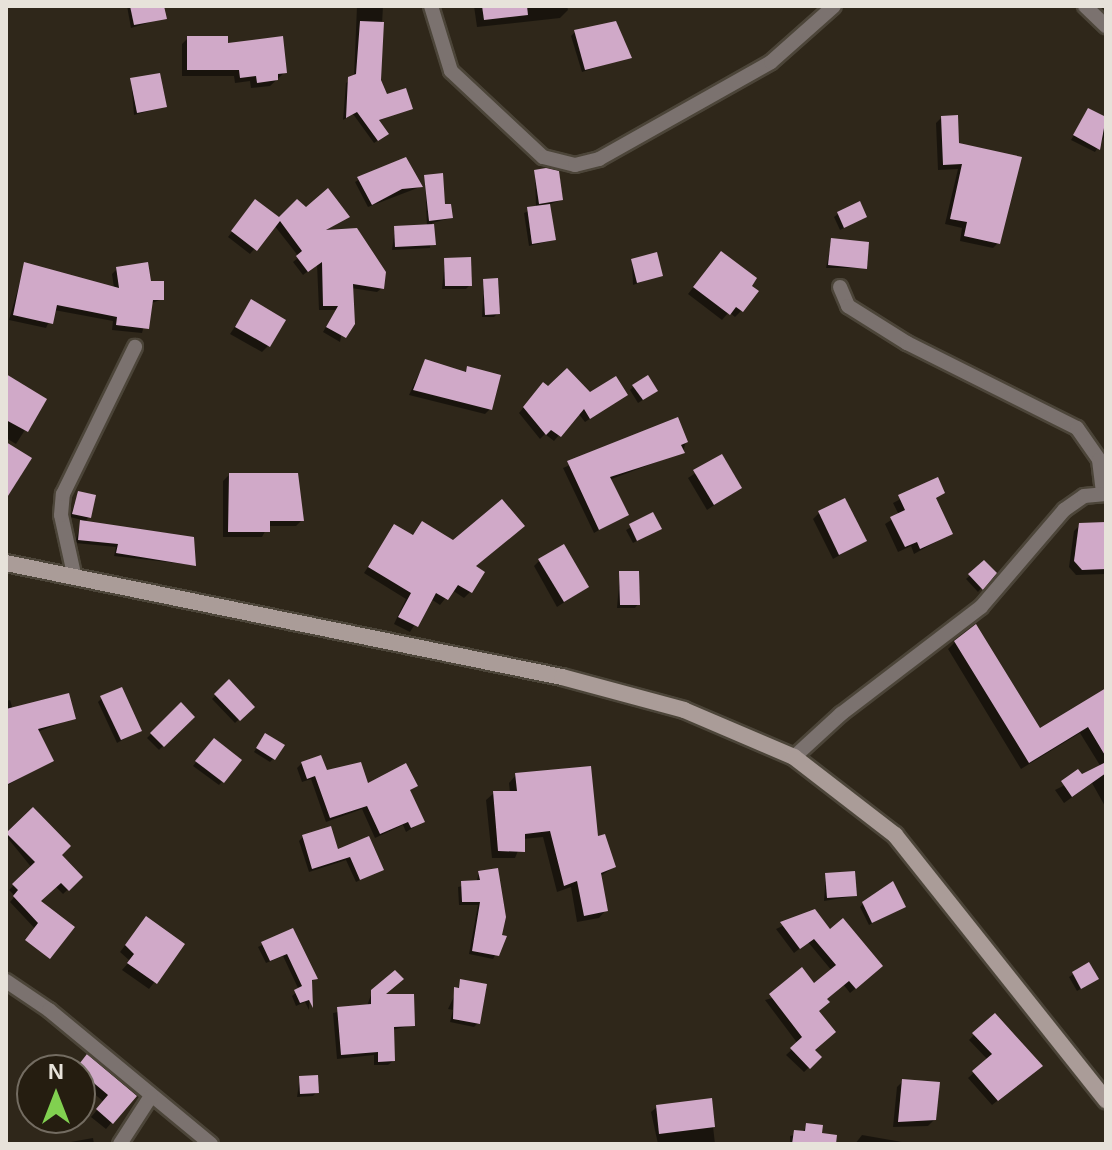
<!DOCTYPE html>
<html>
<head>
<meta charset="utf-8">
<style>
	body { margin:0 }
	#map { position:relative; width:1112px; height:1150px; overflow:hidden; background:#2f271a; font-family:Helvetica,sans-serif }
	div>[style] { position:absolute }
	[style*='--x'] { left:calc(var(--x)*1px); top:calc(var(--y)*1px); width:calc(var(--w)*1px); rotate:calc(var(--a)*1deg) }
	.shadow>* { inset:0; background:#0007 }
	.building>* { inset:0; background:#d0a9c8 }
	.roads { filter:drop-shadow(2px 0 #4c4539) drop-shadow(-2px 0 #4c4539) drop-shadow(0 2px #4c4539) drop-shadow(0 -2px #4c4539) }
	.minor>* { height:14px; margin:-7px; padding:0 7px; transform-origin:7px; border-radius:7px; background:#7b726f }
	.secondary>* { height:16px; margin:-8px; padding:0 8px; transform-origin:8px; border-radius:8px; background:#aa9c98 }
	span { translate:-50% -50%; white-space:nowrap; text-align:center; line-height:1.15; -webkit-text-stroke:8px #251d10; paint-order:stroke }
	.frame { position:absolute; inset:0; border:8px solid #e7e2da; pointer-events:none }
	.north { position:absolute; left:16px; top:1054px; width:80px; height:80px; box-sizing:border-box; background:#251d10; border:2px solid #736c61; border-radius:50%; rotate:0deg; font-size:22px; font-weight:700; line-height:32px; text-align:center; color:#e7e2da }
	.north::after { content:''; display:block; margin:auto; width:28px; height:36px; background:#81d050; clip-path:polygon(50% 0,100% 100%,50% 72%,0 100%) }
</style>
</head>
<body>
<div id="map">
	<div class="shadow">
		<i style="clip-path:polygon(127px 6px,162px 6px,164px 18px,131px 28px)"></i>
		<i style="clip-path:polygon(357px 6px,383px 6px,379px 81px,386px 96px,411px 108px,378px 121px,383px 137px,374px 143px,353px 114px,343px 120px,346px 83px,354px 77px)"></i>
		<i style="clip-path:polygon(474px 6px,567px 6px,568px 10px,560px 18px,477px 27px)"></i>
		<i style="clip-path:polygon(575px 32px,629px 57px,582px 72px,571px 36px)"></i>
		<i style="clip-path:polygon(188px 38px,226px 45px,285px 72px,270px 86px,251px 88px,250px 81px,235px 83px,234px 76px,182px 76px,182px 44px)"></i>
		<i style="clip-path:polygon(131px 80px,164px 107px,134px 115px)"></i>
		<i style="clip-path:polygon(1089px 110px,1106px 120px,1106px 134px,1095px 152px,1071px 140px)"></i>
		<i style="clip-path:polygon(941px 118px,998px 243px,993px 248px,960px 241px,962px 228px,945px 224px,958px 169px,938px 170px,936px 123px)"></i>
		<i style="clip-path:polygon(379px 168px,382px 173px,420px 187px,368px 207px,355px 182px)"></i>
		<i style="clip-path:polygon(535px 172px,561px 200px,548px 205px,554px 240px,529px 246px,524px 213px,536px 208px)"></i>
		<i style="clip-path:polygon(425px 176px,451px 218px,432px 223px,430px 248px,392px 250px,395px 228px,427px 227px)"></i>
		<i style="clip-path:polygon(251px 207px,279px 220px,306px 210px,347px 217px,323px 232px,382px 288px,377px 292px,351px 288px,340px 342px,323px 332px,336px 310px,319px 310px,317px 264px,303px 275px,293px 262px,299px 257px,274px 225px,250px 254px,228px 237px)"></i>
		<i style="clip-path:polygon(838px 214px,865px 217px,840px 230px,834px 217px)"></i>
		<i style="clip-path:polygon(832px 240px,865px 268px,826px 268px)"></i>
		<i style="clip-path:polygon(445px 260px,470px 285px,466px 289px,442px 289px)"></i>
		<i style="clip-path:polygon(715px 260px,741px 311px,735px 317px,729px 312px,722px 320px,688px 294px)"></i>
		<i style="clip-path:polygon(632px 261px,661px 275px,633px 285px)"></i>
		<i style="clip-path:polygon(25px 264px,114px 288px,112px 274px,117px 269px,149px 283px,162px 299px,150px 304px,142px 333px,112px 330px,113px 321px,54px 310px,46px 328px,9px 320px)"></i>
		<i style="clip-path:polygon(484px 281px,498px 313px,494px 317px,482px 317px)"></i>
		<i style="clip-path:polygon(251px 302px,268px 346px,262px 352px,230px 334px)"></i>
		<i style="clip-path:polygon(425px 361px,463px 373px,468px 369px,490px 409px,485px 414px,409px 395px)"></i>
		<i style="clip-path:polygon(6px 377px,44px 400px,16px 444px,6px 438px)"></i>
		<i style="clip-path:polygon(634px 386px,652px 394px,638px 403px,630px 390px)"></i>
		<i style="clip-path:polygon(548px 388px,590px 395px,620px 399px,585px 422px,578px 413px,554px 441px,545px 434px,540px 439px,519px 413px,538px 390px)"></i>
		<i style="clip-path:polygon(676px 419px,686px 441px,683px 452px,609px 480px,626px 514px,594px 533px,563px 468px)"></i>
		<i style="clip-path:polygon(721px 456px,740px 488px,707px 510px,688px 478px)"></i>
		<i style="clip-path:polygon(229px 475px,302px 520px,296px 526px,268px 526px,262px 537px,223px 537px,223px 481px)"></i>
		<i style="clip-path:polygon(937px 480px,943px 493px,934px 500px,950px 534px,914px 554px,911px 546px,898px 552px,885px 524px,899px 515px,893px 503px)"></i>
		<i style="clip-path:polygon(78px 493px,89px 517px,83px 523px,173px 534px,172px 540px,194px 565px,114px 556px,116px 547px,75px 543px,82px 520px,70px 517px)"></i>
		<i style="clip-path:polygon(819px 513px,864px 541px,833px 559px,813px 519px)"></i>
		<i style="clip-path:polygon(653px 515px,659px 529px,633px 543px,626px 530px)"></i>
		<i style="clip-path:polygon(422px 523px,453px 542px,473px 567px,470px 592px,464px 598px,452px 590px,440px 605px,431px 599px,410px 632px,394px 624px,406px 599px,364px 573px,395px 527px,411px 537px)"></i>
		<i style="clip-path:polygon(1106px 524px,1106px 574px,1076px 575px,1069px 567px,1074px 531px,1080px 525px)"></i>
		<i style="clip-path:polygon(540px 560px,587px 587px,557px 607px,534px 566px)"></i>
		<i style="clip-path:polygon(984px 563px,994px 573px,978px 592px,966px 579px)"></i>
		<i style="clip-path:polygon(620px 573px,638px 604px,635px 608px,617px 608px)"></i>
		<i style="clip-path:polygon(955px 642px,1039px 731px,1106px 690px,1106px 808px,1092px 783px,1064px 803px,1055px 790px,1101px 767px,1080px 733px,1021px 769px,948px 649px)"></i>
		<i style="clip-path:polygon(229px 682px,252px 707px,235px 723px,212px 699px)"></i>
		<i style="clip-path:polygon(102px 698px,140px 730px,117px 743px,98px 702px)"></i>
		<i style="clip-path:polygon(10px 700px,13px 710px,74px 718px,37px 732px,52px 760px,6px 786px,6px 701px)"></i>
		<i style="clip-path:polygon(181px 705px,192px 717px,159px 750px,147px 738px)"></i>
		<i style="clip-path:polygon(262px 739px,273px 759px,270px 762px,254px 752px)"></i>
		<i style="clip-path:polygon(210px 744px,222px 782px,219px 785px,193px 766px)"></i>
		<i style="clip-path:polygon(302px 763px,367px 786px,416px 785px,409px 791px,422px 822px,406px 832px,403px 825px,375px 838px,362px 809px,326px 822px,311px 779px,302px 782px,297px 768px)"></i>
		<i style="clip-path:polygon(516px 775px,596px 839px,614px 867px,599px 877px,606px 910px,599px 918px,577px 922px,571px 887px,557px 892px,543px 837px,523px 839px,515px 858px,492px 858px,486px 800px,494px 793px,510px 793px,509px 783px)"></i>
		<i style="clip-path:polygon(33px 810px,59px 856px,81px 877px,63px 894px,55px 886px,38px 901px,54px 949px,10px 902px,15px 896px,9px 890px,32px 868px,6px 836px)"></i>
		<i style="clip-path:polygon(303px 837px,337px 852px,381px 870px,356px 882px,346px 860px,309px 872px,299px 841px)"></i>
		<i style="clip-path:polygon(479px 873px,500px 937px,505px 938px,493px 959px,469px 954px,478px 905px,459px 905px,458px 887px,476px 883px)"></i>
		<i style="clip-path:polygon(826px 875px,854px 896px,824px 901px)"></i>
		<i style="clip-path:polygon(864px 903px,903px 907px,869px 925px,860px 907px)"></i>
		<i style="clip-path:polygon(814px 911px,829px 932px,875px 972px,850px 993px,843px 984px,825px 999px,816px 1012px,813px 1050px,820px 1057px,804px 1072px,786px 1055px,798px 1044px,765px 1000px,814px 986px,832px 971px,808px 942px,794px 953px,776px 929px)"></i>
		<i style="clip-path:polygon(146px 918px,183px 945px,149px 989px,122px 970px,130px 961px,120px 952px)"></i>
		<i style="clip-path:polygon(292px 930px,315px 979px,310px 982px,309px 1010px,305px 1002px,296px 1006px,292px 996px,299px 990px,283px 956px,266px 963px,258px 947px)"></i>
		<i style="clip-path:polygon(1088px 965px,1092px 982px,1077px 991px,1069px 977px)"></i>
		<i style="clip-path:polygon(461px 982px,478px 1023px,474px 1027px,450px 1022px,453px 1010px,448px 1009px)"></i>
		<i style="clip-path:polygon(372px 992px,413px 1025px,392px 1030px,393px 1061px,388px 1065px,374px 1065px,374px 1055px,337px 1059px,333px 1013px,367px 1006px)"></i>
		<i style="clip-path:polygon(994px 1015px,1035px 1071px,992px 1105px,968px 1078px,988px 1060px,969px 1040px)"></i>
		<i style="clip-path:polygon(81px 1063px,134px 1096px,106px 1129px,91px 1117px,104px 1102px,80px 1082px,80px 1070px,76px 1070px)"></i>
		<i style="clip-path:polygon(300px 1078px,317px 1092px,313px 1096px,297px 1097px)"></i>
		<i style="clip-path:polygon(903px 1081px,934px 1120px,928px 1126px,893px 1127px,897px 1087px)"></i>
		<i style="clip-path:polygon(710px 1100px,715px 1144px,658px 1144px,651px 1112px,657px 1107px)"></i>
		<i style="clip-path:polygon(807px 1125px,820px 1135px,829px 1144px,790px 1144px,790px 1136px,802px 1133px)"></i>
		<i style="clip-path:polygon(862px 1135px,902px 1142px,901px 1144px,855px 1144px)"></i>
		<i style="clip-path:polygon(93px 1138px,94px 1144px,63px 1144px,65px 1143px)"></i>
	</div>
	<div class="building">
		<i style="clip-path:polygon(130px 6px,164px 6px,167px 19px,134px 25px)"></i>
		<i style="clip-path:polygon(482px 6px,527px 6px,528px 15px,484px 20px)"></i>
		<i style="clip-path:polygon(360px 21px,384px 22px,381px 80px,387px 94px,406px 88px,413px 109px,379px 120px,389px 134px,378px 141px,357px 112px,346px 118px,348px 77px,356px 74px)"></i>
		<i style="clip-path:polygon(616px 21px,632px 58px,585px 70px,574px 30px)"></i>
		<i style="clip-path:polygon(187px 36px,228px 36px,228px 43px,283px 36px,287px 73px,278px 74px,278px 80px,257px 83px,256px 76px,240px 78px,239px 70px,187px 70px)"></i>
		<i style="clip-path:polygon(160px 73px,167px 107px,137px 113px,130px 78px)"></i>
		<i style="clip-path:polygon(1088px 108px,1106px 117px,1100px 150px,1073px 135px)"></i>
		<i style="clip-path:polygon(958px 115px,959px 143px,1022px 157px,1000px 244px,964px 236px,967px 222px,950px 219px,962px 164px,943px 165px,941px 116px)"></i>
		<i style="clip-path:polygon(406px 157px,423px 187px,402px 189px,372px 205px,357px 177px)"></i>
		<i style="clip-path:polygon(546px 168px,559px 171px,563px 200px,539px 204px,534px 170px)"></i>
		<i style="clip-path:polygon(443px 173px,445px 204px,451px 204px,453px 218px,429px 221px,424px 175px)"></i>
		<i style="clip-path:polygon(328px 188px,350px 217px,326px 230px,357px 228px,386px 272px,384px 289px,353px 284px,355px 324px,346px 338px,326px 327px,338px 306px,323px 306px,322px 262px,308px 272px,296px 256px,302px 251px,280px 221px,257px 251px,231px 231px,255px 199px,279px 217px,297px 199px,306px 207px)"></i>
		<i style="clip-path:polygon(860px 201px,867px 217px,844px 228px,837px 212px)"></i>
		<i style="clip-path:polygon(550px 204px,556px 240px,532px 244px,527px 207px)"></i>
		<i style="clip-path:polygon(434px 224px,436px 245px,395px 247px,394px 226px)"></i>
		<i style="clip-path:polygon(831px 238px,869px 242px,867px 269px,828px 265px)"></i>
		<i style="clip-path:polygon(721px 251px,757px 278px,752px 286px,759px 291px,743px 312px,736px 307px,730px 315px,693px 287px)"></i>
		<i style="clip-path:polygon(657px 252px,663px 276px,637px 283px,631px 259px)"></i>
		<i style="clip-path:polygon(471px 257px,472px 286px,445px 286px,444px 258px)"></i>
		<i style="clip-path:polygon(24px 262px,119px 288px,116px 267px,148px 262px,151px 281px,164px 281px,164px 300px,153px 300px,149px 329px,116px 325px,117px 317px,57px 305px,53px 324px,13px 315px)"></i>
		<i style="clip-path:polygon(498px 278px,500px 314px,485px 315px,483px 279px)"></i>
		<i style="clip-path:polygon(251px 299px,286px 320px,270px 347px,235px 327px)"></i>
		<i style="clip-path:polygon(425px 359px,466px 372px,467px 366px,501px 375px,492px 410px,413px 390px)"></i>
		<i style="clip-path:polygon(567px 368px,590px 392px,616px 376px,628px 395px,590px 419px,584px 409px,561px 437px,551px 430px,546px 435px,523px 407px,543px 382px,548px 386px)"></i>
		<i style="clip-path:polygon(6px 374px,47px 399px,28px 432px,6px 420px)"></i>
		<i style="clip-path:polygon(648px 375px,658px 391px,643px 400px,632px 385px)"></i>
		<i style="clip-path:polygon(678px 417px,688px 442px,681px 445px,685px 453px,610px 477px,629px 515px,599px 530px,567px 461px)"></i>
		<i style="clip-path:polygon(6px 442px,32px 458px,6px 499px)"></i>
		<i style="clip-path:polygon(722px 454px,742px 488px,714px 505px,693px 470px)"></i>
		<i style="clip-path:polygon(229px 473px,298px 473px,304px 521px,270px 521px,270px 532px,228px 532px)"></i>
		<i style="clip-path:polygon(938px 477px,945px 493px,936px 498px,953px 534px,920px 549px,917px 542px,905px 547px,890px 517px,905px 510px,898px 495px)"></i>
		<i style="clip-path:polygon(78px 491px,96px 495px,91px 518px,72px 514px)"></i>
		<i style="clip-path:polygon(845px 498px,867px 541px,839px 555px,818px 511px)"></i>
		<i style="clip-path:polygon(502px 499px,525px 526px,476px 566px,485px 572px,472px 593px,458px 585px,448px 600px,436px 593px,418px 627px,398px 617px,411px 593px,368px 567px,394px 524px,413px 535px,422px 521px,453px 540px)"></i>
		<i style="clip-path:polygon(653px 512px,662px 529px,637px 541px,629px 524px)"></i>
		<i style="clip-path:polygon(80px 520px,194px 537px,196px 566px,116px 553px,118px 544px,78px 540px)"></i>
		<i style="clip-path:polygon(1106px 522px,1106px 569px,1082px 570px,1074px 561px,1079px 523px)"></i>
		<i style="clip-path:polygon(564px 544px,589px 587px,564px 602px,538px 559px)"></i>
		<i style="clip-path:polygon(984px 560px,997px 573px,983px 590px,968px 574px)"></i>
		<i style="clip-path:polygon(619px 571px,639px 571px,640px 605px,620px 605px)"></i>
		<i style="clip-path:polygon(976px 624px,1040px 728px,1106px 688px,1106px 757px,1088px 727px,1029px 763px,954px 641px)"></i>
		<i style="clip-path:polygon(229px 679px,255px 707px,240px 721px,214px 694px)"></i>
		<i style="clip-path:polygon(122px 687px,142px 731px,121px 740px,100px 696px)"></i>
		<i style="clip-path:polygon(69px 693px,76px 719px,38px 729px,54px 761px,6px 785px,6px 709px)"></i>
		<i style="clip-path:polygon(181px 702px,195px 717px,164px 747px,150px 733px)"></i>
		<i style="clip-path:polygon(265px 733px,285px 745px,275px 760px,256px 748px)"></i>
		<i style="clip-path:polygon(214px 738px,242px 760px,224px 783px,195px 761px)"></i>
		<i style="clip-path:polygon(321px 755px,327px 770px,361px 762px,368px 783px,406px 763px,418px 786px,410px 790px,425px 822px,411px 828px,408px 822px,380px 834px,367px 806px,330px 818px,315px 776px,307px 779px,301px 762px)"></i>
		<i style="clip-path:polygon(1106px 762px,1106px 773px,1072px 797px,1061px 781px,1078px 769px,1082px 774px)"></i>
		<i style="clip-path:polygon(591px 766px,598px 836px,605px 834px,616px 867px,601px 873px,608px 911px,584px 916px,577px 881px,564px 886px,550px 831px,525px 834px,525px 852px,498px 851px,493px 791px,517px 791px,515px 773px)"></i>
		<i style="clip-path:polygon(33px 807px,71px 846px,62px 855px,83px 877px,69px 891px,61px 883px,41px 901px,75px 927px,50px 959px,25px 940px,38px 923px,13px 896px,18px 890px,12px 884px,35px 862px,6px 833px)"></i>
		<i style="clip-path:polygon(331px 826px,338px 849px,369px 836px,384px 870px,360px 880px,350px 857px,312px 869px,302px 835px)"></i>
		<i style="clip-path:polygon(498px 868px,506px 917px,502px 935px,507px 936px,499px 956px,472px 951px,480px 902px,462px 902px,461px 881px,480px 880px,478px 871px)"></i>
		<i style="clip-path:polygon(855px 871px,857px 896px,827px 898px,825px 873px)"></i>
		<i style="clip-path:polygon(893px 881px,906px 907px,872px 923px,862px 902px)"></i>
		<i style="clip-path:polygon(815px 909px,830px 929px,843px 918px,883px 966px,856px 989px,849px 981px,827px 999px,830px 1002px,819px 1011px,836px 1032px,815px 1050px,822px 1057px,810px 1069px,790px 1048px,802px 1037px,769px 994px,802px 967px,814px 983px,836px 965px,814px 939px,800px 949px,780px 922px)"></i>
		<i style="clip-path:polygon(146px 916px,185px 944px,157px 984px,127px 963px,134px 954px,125px 945px)"></i>
		<i style="clip-path:polygon(293px 928px,318px 979px,312px 980px,313px 1008px,309px 1000px,300px 1003px,294px 990px,302px 986px,287px 954px,270px 961px,261px 942px)"></i>
		<i style="clip-path:polygon(1089px 962px,1099px 979px,1081px 989px,1072px 972px)"></i>
		<i style="clip-path:polygon(395px 970px,404px 979px,386px 994px,414px 994px,415px 1026px,394px 1027px,395px 1061px,378px 1062px,378px 1052px,341px 1055px,337px 1007px,371px 1004px,371px 990px)"></i>
		<i style="clip-path:polygon(460px 979px,487px 984px,480px 1024px,453px 1019px,454px 987px,459px 988px)"></i>
		<i style="clip-path:polygon(995px 1013px,1043px 1066px,998px 1101px,972px 1071px,992px 1054px,972px 1033px)"></i>
		<i style="clip-path:polygon(87px 1054px,137px 1096px,113px 1124px,96px 1109px,108px 1095px,76px 1068px)"></i>
		<i style="clip-path:polygon(318px 1075px,319px 1093px,300px 1094px,299px 1076px)"></i>
		<i style="clip-path:polygon(902px 1079px,940px 1082px,936px 1120px,898px 1122px)"></i>
		<i style="clip-path:polygon(712px 1098px,715px 1127px,659px 1134px,656px 1105px)"></i>
		<i style="clip-path:polygon(806px 1123px,823px 1125px,822px 1133px,837px 1135px,836px 1144px,792px 1144px,794px 1130px,805px 1131px)"></i>
	</div>
	<div class="roads">
		<div class="minor">
			<i style="--x:431;--y:6;--w:68;--a:72.9"></i>
			<i style="--x:451;--y:71;--w:126;--a:43.1"></i>
			<i style="--x:543;--y:157;--w:33;--a:14"></i>
			<i style="--x:575;--y:165;--w:25;--a:-14"></i>
			<i style="--x:599;--y:159;--w:197;--a:-29.4"></i>
			<i style="--x:771;--y:62;--w:84;--a:-41.6"></i>
			<i style="--x:1085;--y:6;--w:29;--a:44"></i>
			<i style="--x:840;--y:287;--w:21;--a:67"></i>
			<i style="--x:848;--y:306;--w:70;--a:32.1"></i>
			<i style="--x:907;--y:343;--w:190;--a:26.6"></i>
			<i style="--x:1077;--y:428;--w:39;--a:55"></i>
			<i style="--x:1099;--y:460;--w:33;--a:83"></i>
			<i style="--x:74;--y:574;--w:60;--a:-102.4"></i>
			<i style="--x:61;--y:515;--w:21;--a:-85"></i>
			<i style="--x:63;--y:494;--w:164;--a:-63.9"></i>
			<i style="--x:794;--y:757;--w:64;--a:-42.5"></i>
			<i style="--x:841;--y:714;--w:176;--a:-37.4"></i>
			<i style="--x:981;--y:607;--w:128;--a:-49.4"></i>
			<i style="--x:1064;--y:510;--w:24;--a:-35"></i>
			<i style="--x:1084;--y:496;--w:22;--a:-5"></i>
			<i style="--x:6;--y:981;--w:52;--a:34"></i>
			<i style="--x:49;--y:1010;--w:210;--a:39.6"></i>
			<i style="--x:120;--y:1144;--w:57;--a:-57.1"></i>
		</div>
		<div class="secondary">
			<i style="--x:6;--y:563;--w:568;--a:11.59"></i>
			<i style="--x:562;--y:677;--w:126;--a:15.1"></i>
			<i style="--x:684;--y:710;--w:120;--a:23.1"></i>
			<i style="--x:794;--y:757;--w:128;--a:37.7"></i>
			<i style="--x:895;--y:835;--w:339;--a:51.5"></i>
		</div>
	</div>
	<div class="frame"></div>
	<div class="north">N</div>
</div>
</body>
</html>
